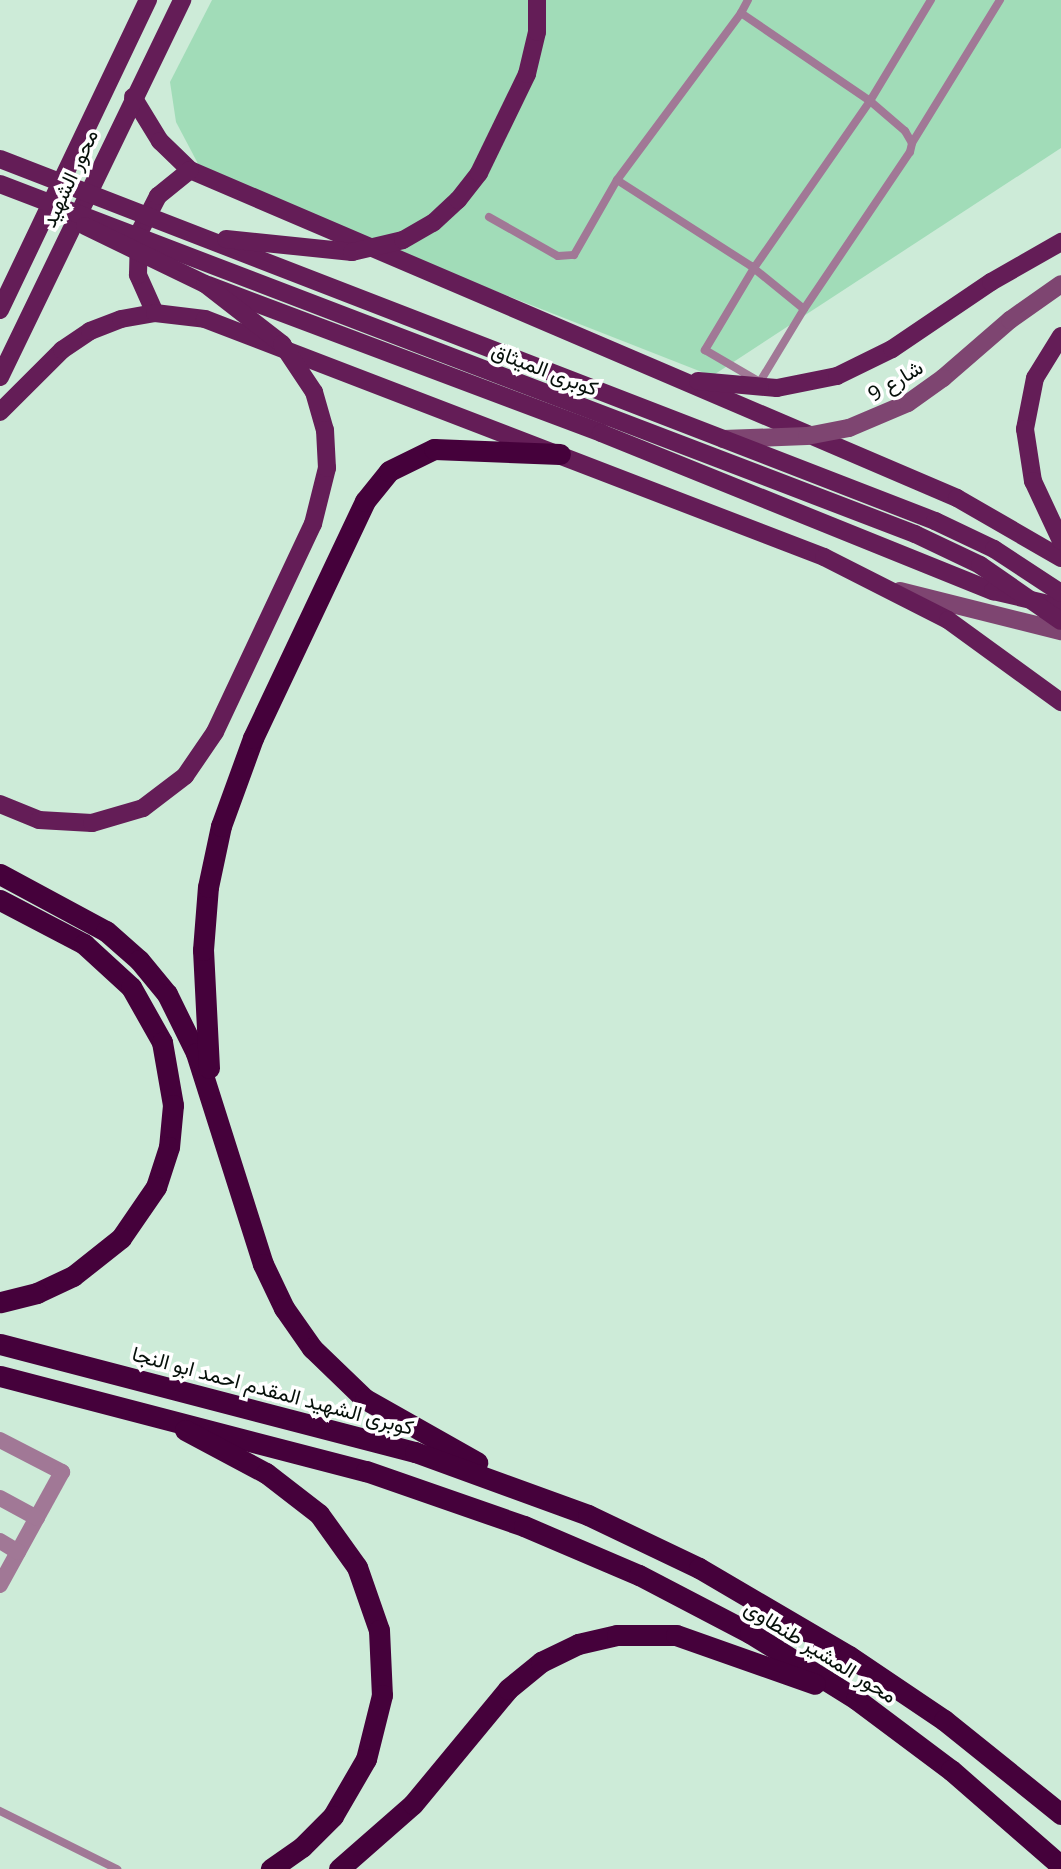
<!DOCTYPE html>
<html>
<head>
<meta charset="utf-8">
<style>
	body { margin:0 }
	#map { position:relative; width:1061px; height:1869px; overflow:hidden; background:#cdebd8; font-family:"Noto Sans",Vazirmatn,sans-serif }
	div>[style] { position:absolute }
	[style*='--x'] { left:calc(var(--x)*1px); top:calc(var(--y)*1px); width:calc(var(--w)*1px); rotate:calc(var(--a)*1deg) }
	.green>* { inset:0; background:#a1dcb8 }
	.lane>* { height:8px; margin:-4px; padding:0 4px; transform-origin:4px; border-radius:4px; background:#a17896 }
	.street>* { height:16px; margin:-8px; padding:0 8px; transform-origin:8px; border-radius:8px; background:#a17896 }
	.secondary>* { height:18px; margin:-9px; padding:0 9px; transform-origin:9px; border-radius:9px; background:#7e4571 }
	.primary>* { height:18px; margin:-9px; padding:0 9px; transform-origin:9px; border-radius:9px; background:#641d57 }
	.highway>* { height:21px; margin:-10.5px; padding:0 10.5px; transform-origin:10.5px; border-radius:10.5px; background:#45013b }
	.secondary-bridge>* { height:18px; margin:-9px; padding:0 9px; transform-origin:9px; border-radius:9px; background:#7e4571 }
	.primary-bridge>* { height:18px; margin:-9px; padding:0 9px; transform-origin:9px; border-radius:9px; background:#641d57 }
	span { translate:-50% -50%; white-space:nowrap; text-align:center; line-height:1.15; -webkit-text-stroke:7px #fff; paint-order:stroke }
	.street-label { font-size:21px; color:#06100a }
</style>
</head>
<body>
<div id="map">
	<div class="green">
		<i style="clip-path:polygon(212px 0,1061px 0,1061px 148px,712px 376px,205px 177px,176px 122px,170px 82px)"></i>
	</div>
	<div class="lane">
		<i style="--x:741;--y:13;--w:15;--a:-62"></i>
		<i style="--x:912;--y:143;--w:168;--a:-58.4"></i>
		<i style="--x:617;--y:180;--w:208;--a:-53.4"></i>
		<i style="--x:741;--y:13;--w:156;--a:34.3"></i>
		<i style="--x:870;--y:101;--w:203;--a:124.8"></i>
		<i style="--x:754;--y:268;--w:96;--a:120.9"></i>
		<i style="--x:705;--y:350;--w:64;--a:30.2"></i>
		<i style="--x:489;--y:217;--w:79;--a:29.5"></i>
		<i style="--x:558;--y:256;--w:16;--a:-4"></i>
		<i style="--x:574;--y:255;--w:86;--a:-60.2"></i>
		<i style="--x:617;--y:180;--w:159;--a:32.7"></i>
		<i style="--x:751;--y:266;--w:68;--a:39.1"></i>
		<i style="--x:804;--y:309;--w:89;--a:121.2"></i>
		<i style="--x:804;--y:309;--w:189;--a:-56"></i>
		<i style="--x:910;--y:152;--w:9;--a:-77"></i>
		<i style="--x:912;--y:143;--w:14;--a:-120"></i>
		<i style="--x:905;--y:131;--w:46;--a:-139.4"></i>
		<i style="--x:870;--y:101;--w:118;--a:-58.9"></i>
		<i style="--x:0;--y:1811;--w:131;--a:26.4"></i>
	</div>
	<div class="street">
		<i style="--x:0;--y:1440;--w:70;--a:27.3"></i>
		<i style="--x:62;--y:1472;--w:129;--a:118.8"></i>
		<i style="--x:0;--y:1498;--w:42;--a:28.4"></i>
		<i style="--x:0;--y:1541;--w:21;--a:31"></i>
	</div>
	<div class="secondary">
		<i style="--x:943;--y:378;--w:89;--a:-40.9"></i>
		<i style="--x:1010;--y:320;--w:62;--a:-35.2"></i>
		<i style="--x:900;--y:591;--w:166;--a:14"></i>
	</div>
	<div class="primary">
		<i style="--x:133;--y:97;--w:52;--a:58.5"></i>
		<i style="--x:160;--y:141;--w:42;--a:44"></i>
		<i style="--x:190;--y:170;--w:834;--a:23.15"></i>
		<i style="--x:957;--y:498;--w:120;--a:30"></i>
		<i style="--x:433;--y:223;--w:34;--a:-43"></i>
		<i style="--x:458;--y:200;--w:34;--a:-52"></i>
		<i style="--x:479;--y:173;--w:110;--a:-64.1"></i>
		<i style="--x:527;--y:74;--w:43;--a:-76.6"></i>
		<i style="--x:537;--y:32;--w:32;--a:-90"></i>
		<i style="--x:208;--y:285;--w:420;--a:20.6"></i>
		<i style="--x:601;--y:433;--w:423;--a:22"></i>
		<i style="--x:993;--y:591;--w:70;--a:13.2"></i>
		<i style="--x:0;--y:310;--w:344;--a:-64.5"></i>
		<i style="--x:155;--y:313;--w:42;--a:-114.1"></i>
		<i style="--x:138;--y:275;--w:42;--a:-88.6"></i>
		<i style="--x:139;--y:233;--w:42;--a:-62.8"></i>
		<i style="--x:158;--y:196;--w:41;--a:-39.1"></i>
		<i style="--x:1061;--y:336;--w:49;--a:121.8"></i>
		<i style="--x:1035;--y:378;--w:52;--a:101.1"></i>
		<i style="--x:1025;--y:429;--w:53;--a:81.3"></i>
		<i style="--x:1033;--y:481;--w:66;--a:65"></i>
		<i style="--x:0;--y:377;--w:419;--a:-64.2"></i>
		<i style="--x:698;--y:381;--w:79;--a:5.1"></i>
		<i style="--x:777;--y:388;--w:61;--a:-11.3"></i>
		<i style="--x:837;--y:376;--w:61;--a:-26.1"></i>
		<i style="--x:892;--y:349;--w:120;--a:-34.1"></i>
		<i style="--x:991;--y:282;--w:81;--a:-29.7"></i>
		<i style="--x:0;--y:412;--w:88;--a:-45"></i>
		<i style="--x:62;--y:350;--w:34;--a:-34"></i>
		<i style="--x:90;--y:331;--w:33;--a:-21"></i>
		<i style="--x:121;--y:319;--w:35;--a:-10"></i>
		<i style="--x:155;--y:313;--w:50;--a:6.8"></i>
		<i style="--x:205;--y:319;--w:663;--a:21.03"></i>
		<i style="--x:824;--y:557;--w:139;--a:26.9"></i>
		<i style="--x:948;--y:620;--w:140;--a:36"></i>
		<i style="--x:0;--y:804;--w:42;--a:22.3"></i>
		<i style="--x:39;--y:820;--w:53;--a:3.2"></i>
		<i style="--x:92;--y:823;--w:53;--a:-16.4"></i>
		<i style="--x:143;--y:808;--w:53;--a:-37.3"></i>
		<i style="--x:185;--y:776;--w:53;--a:-55.7"></i>
		<i style="--x:215;--y:732;--w:230;--a:-64.8"></i>
		<i style="--x:313;--y:524;--w:58;--a:-76"></i>
	</div>
	<div class="highway">
		<i style="--x:0;--y:874;--w:120;--a:28.3"></i>
		<i style="--x:106;--y:931;--w:44;--a:41.3"></i>
		<i style="--x:139;--y:960;--w:44;--a:50.5"></i>
		<i style="--x:167;--y:994;--w:66;--a:63.8"></i>
		<i style="--x:196;--y:1053;--w:221;--a:72.4"></i>
		<i style="--x:263;--y:1264;--w:49;--a:64.5"></i>
		<i style="--x:284;--y:1308;--w:49;--a:55"></i>
		<i style="--x:312;--y:1348;--w:74;--a:43.9"></i>
		<i style="--x:365;--y:1399;--w:129;--a:29.4"></i>
		<i style="--x:0;--y:900;--w:95;--a:27.6"></i>
		<i style="--x:84;--y:944;--w:64;--a:42.5"></i>
		<i style="--x:131;--y:987;--w:63;--a:60.6"></i>
		<i style="--x:162;--y:1042;--w:64;--a:80.1"></i>
		<i style="--x:173;--y:1105;--w:42;--a:95.4"></i>
		<i style="--x:169;--y:1147;--w:42;--a:108"></i>
		<i style="--x:156;--y:1187;--w:62;--a:124.5"></i>
		<i style="--x:121;--y:1238;--w:61;--a:141.6"></i>
		<i style="--x:73;--y:1276;--w:40;--a:155"></i>
		<i style="--x:37;--y:1293;--w:38;--a:166"></i>
		<i style="--x:209;--y:1068;--w:118;--a:-92.9"></i>
		<i style="--x:203;--y:950;--w:63;--a:-85.5"></i>
		<i style="--x:208;--y:887;--w:62;--a:-78"></i>
		<i style="--x:221;--y:826;--w:94;--a:-70"></i>
		<i style="--x:253;--y:738;--w:262;--a:-64.7"></i>
		<i style="--x:365;--y:501;--w:38;--a:-51"></i>
		<i style="--x:389;--y:471;--w:50;--a:-26.1"></i>
		<i style="--x:434;--y:449;--w:126;--a:2.3"></i>
		<i style="--x:0;--y:1344;--w:429;--a:14.6"></i>
		<i style="--x:415;--y:1452;--w:184;--a:20"></i>
		<i style="--x:588;--y:1515;--w:123;--a:25.5"></i>
		<i style="--x:699;--y:1568;--w:174;--a:30.4"></i>
		<i style="--x:849;--y:1656;--w:115;--a:34"></i>
		<i style="--x:944;--y:1720;--w:150;--a:38.8"></i>
		<i style="--x:0;--y:1376;--w:378;--a:14.6"></i>
		<i style="--x:366;--y:1471;--w:167;--a:19.2"></i>
		<i style="--x:524;--y:1526;--w:125;--a:23.1"></i>
		<i style="--x:639;--y:1575;--w:125;--a:27.6"></i>
		<i style="--x:750;--y:1633;--w:125;--a:31.9"></i>
		<i style="--x:856;--y:1699;--w:119;--a:36.8"></i>
		<i style="--x:951;--y:1770;--w:146;--a:41.1"></i>
		<i style="--x:185;--y:1430;--w:92;--a:28"></i>
		<i style="--x:266;--y:1473;--w:67;--a:37.7"></i>
		<i style="--x:319;--y:1514;--w:65;--a:54.4"></i>
		<i style="--x:357;--y:1567;--w:67;--a:70.8"></i>
		<i style="--x:379;--y:1630;--w:65;--a:87.4"></i>
		<i style="--x:382;--y:1695;--w:66;--a:104"></i>
		<i style="--x:366;--y:1759;--w:66;--a:120.1"></i>
		<i style="--x:333;--y:1816;--w:44;--a:135"></i>
		<i style="--x:302;--y:1847;--w:38;--a:145"></i>
		<i style="--x:339;--y:1869;--w:98;--a:-41.3"></i>
		<i style="--x:413;--y:1804;--w:149;--a:-50.4"></i>
		<i style="--x:508;--y:1689;--w:43;--a:-39.3"></i>
		<i style="--x:541;--y:1662;--w:41;--a:-25.9"></i>
		<i style="--x:578;--y:1644;--w:40;--a:-13"></i>
		<i style="--x:617;--y:1635;--w:59;--a:0"></i>
		<i style="--x:676;--y:1635;--w:147;--a:19.4"></i>
	</div>
	<div class="secondary-bridge">
		<i style="--x:723;--y:439;--w:84;--a:-2"></i>
		<i style="--x:807;--y:436;--w:43;--a:-10.8"></i>
		<i style="--x:849;--y:428;--w:64;--a:-23"></i>
		<i style="--x:908;--y:403;--w:43;--a:-35.5"></i>
	</div>
	<div class="primary-bridge">
		<i style="--x:0;--y:159;--w:1003;--a:21.16"></i>
		<i style="--x:935;--y:521;--w:65;--a:25.4"></i>
		<i style="--x:994;--y:549;--w:80;--a:33.3"></i>
		<i style="--x:0;--y:184;--w:980;--a:20.93"></i>
		<i style="--x:915;--y:534;--w:72;--a:25.5"></i>
		<i style="--x:980;--y:565;--w:98;--a:34.7"></i>
		<i style="--x:85;--y:226;--w:133;--a:25.8"></i>
		<i style="--x:205;--y:284;--w:98;--a:37.9"></i>
		<i style="--x:282;--y:344;--w:58;--a:56.3"></i>
		<i style="--x:314;--y:392;--w:40;--a:74"></i>
		<i style="--x:325;--y:430;--w:38;--a:87"></i>
		<i style="--x:226;--y:239;--w:127;--a:5.9"></i>
		<i style="--x:352;--y:252;--w:52;--a:-13.2"></i>
		<i style="--x:403;--y:240;--w:34;--a:-30"></i>
	</div>
	<div class="street-label">
		<span style="left:69px;top:178px;rotate:-65deg">محور الشهيد</span>
		<span style="left:545px;top:369px;rotate:21deg">كوبرى الميثاق</span>
		<span style="left:895px;top:380px;rotate:-31deg">شارع 9</span>
		<span style="left:273px;top:1390px;rotate:15deg">كوبرى الشهيد المقدم احمد ابو النجا</span>
		<span style="left:821px;top:1651px;rotate:32deg">محور المشير طنطاوى</span>
	</div>
</div>
</body>
</html>
